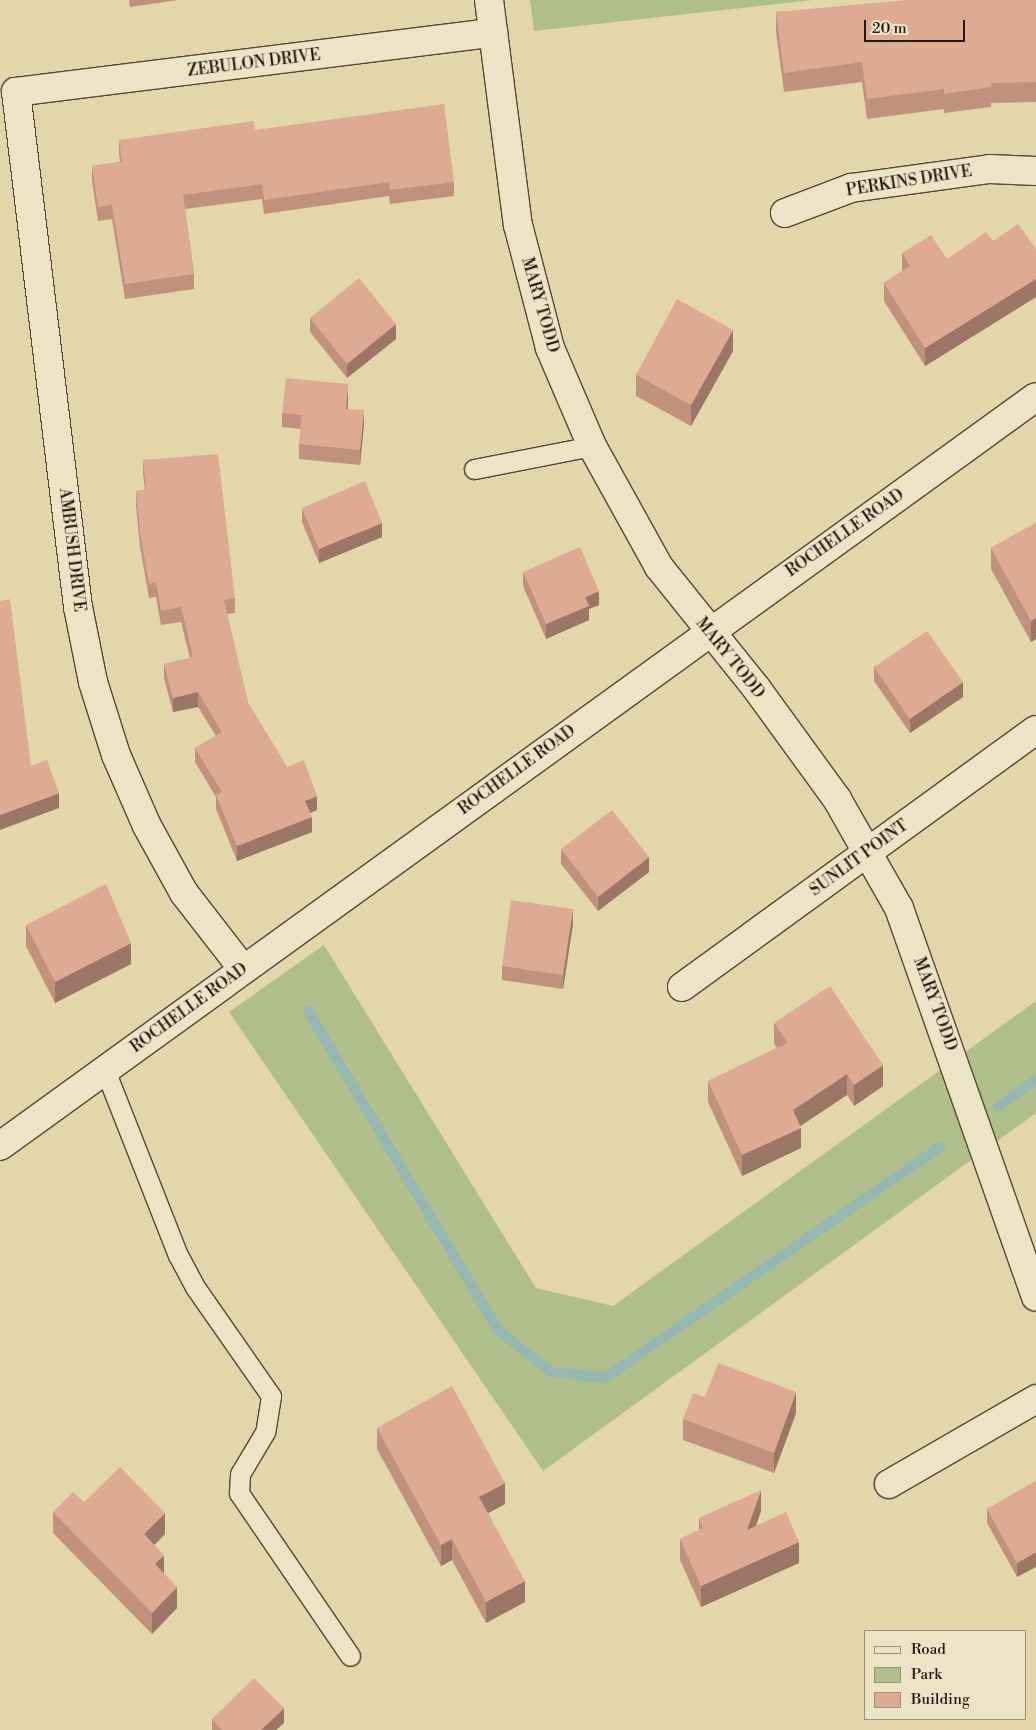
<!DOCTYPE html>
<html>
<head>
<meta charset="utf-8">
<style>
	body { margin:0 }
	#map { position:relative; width:1036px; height:1730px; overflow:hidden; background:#e3d6aa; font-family:"Libre Bodoni",serif }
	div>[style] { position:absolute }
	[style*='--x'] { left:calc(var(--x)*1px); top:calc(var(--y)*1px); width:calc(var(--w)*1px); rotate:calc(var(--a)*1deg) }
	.green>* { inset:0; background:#b0be8b }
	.stream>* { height:10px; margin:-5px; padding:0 5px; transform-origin:5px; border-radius:5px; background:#97b7b2 }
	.roads { filter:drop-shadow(1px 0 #524836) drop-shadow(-1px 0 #524836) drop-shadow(0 1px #524836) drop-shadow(0 -1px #524836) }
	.lane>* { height:19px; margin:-9.5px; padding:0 9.5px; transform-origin:9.5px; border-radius:9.5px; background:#ede4c8 }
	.street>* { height:28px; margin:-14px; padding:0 14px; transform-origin:14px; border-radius:14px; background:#ede4c8 }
	.wall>* { inset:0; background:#c0927e }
	.shaded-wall>* { inset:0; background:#9c7767 }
	.building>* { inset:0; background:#dfaa93 }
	span { translate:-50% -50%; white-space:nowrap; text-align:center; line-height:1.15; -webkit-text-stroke:5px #ede4c8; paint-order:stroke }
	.street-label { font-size:16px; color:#21180f }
	.legend { position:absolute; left:864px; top:1630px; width:162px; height:90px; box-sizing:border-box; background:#ede4c8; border:1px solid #9b927e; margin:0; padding:6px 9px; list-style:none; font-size:15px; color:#21180f }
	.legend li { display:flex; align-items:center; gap:10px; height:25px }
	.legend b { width:25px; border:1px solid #9b927e }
	.scale { position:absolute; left:864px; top:20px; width:101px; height:22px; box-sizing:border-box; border:2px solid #21180f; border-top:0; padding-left:6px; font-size:15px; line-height:18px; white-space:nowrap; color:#21180f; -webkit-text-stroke:4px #ede4c8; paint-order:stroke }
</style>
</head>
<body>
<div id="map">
	<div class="green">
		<i style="clip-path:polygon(530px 0,813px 0,534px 31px)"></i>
		<i style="clip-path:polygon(324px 945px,536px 1288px,613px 1306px,1036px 1001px,1036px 1113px,543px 1471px,229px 1012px)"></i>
	</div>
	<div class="stream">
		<i style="--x:308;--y:1011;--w:373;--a:59.2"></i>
		<i style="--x:499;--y:1331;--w:66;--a:38.3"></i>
		<i style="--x:551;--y:1372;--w:54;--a:6.3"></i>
		<i style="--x:605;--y:1378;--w:408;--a:-34.6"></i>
		<i style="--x:999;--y:1106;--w:45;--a:-35.1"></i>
	</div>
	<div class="roads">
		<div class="lane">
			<i style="--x:474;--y:469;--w:120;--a:-11"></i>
			<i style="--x:105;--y:1070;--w:199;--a:68.5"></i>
			<i style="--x:178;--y:1255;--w:36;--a:62"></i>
			<i style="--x:195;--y:1287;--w:133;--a:55.1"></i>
			<i style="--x:271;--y:1396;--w:36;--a:99"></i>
			<i style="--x:265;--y:1432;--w:49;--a:120.8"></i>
			<i style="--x:240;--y:1474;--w:19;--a:93"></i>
			<i style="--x:239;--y:1493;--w:197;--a:55.7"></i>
		</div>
		<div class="street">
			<i style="--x:489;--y:0;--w:227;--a:82.7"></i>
			<i style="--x:518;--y:225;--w:127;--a:75.4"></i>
			<i style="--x:550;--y:348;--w:107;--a:66.8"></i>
			<i style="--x:592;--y:446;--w:138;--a:61"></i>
			<i style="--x:659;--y:567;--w:156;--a:51.2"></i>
			<i style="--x:757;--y:689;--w:136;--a:54"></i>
			<i style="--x:837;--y:799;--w:125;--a:60.4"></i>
			<i style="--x:899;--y:908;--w:412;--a:70.6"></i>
			<i style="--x:785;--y:213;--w:71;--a:-20.7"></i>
			<i style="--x:851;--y:188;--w:140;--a:-7.8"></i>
			<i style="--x:990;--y:169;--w:46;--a:2.5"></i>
			<i style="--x:243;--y:969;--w:96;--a:-127.8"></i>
			<i style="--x:184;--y:893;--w:77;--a:-118.9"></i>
			<i style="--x:147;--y:826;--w:77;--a:-113.6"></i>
			<i style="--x:116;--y:755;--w:77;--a:-107.5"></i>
			<i style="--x:93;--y:682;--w:76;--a:-101.3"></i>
			<i style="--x:78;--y:607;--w:519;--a:-96.86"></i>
			<i style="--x:16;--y:92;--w:481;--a:-7.1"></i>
			<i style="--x:682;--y:987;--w:437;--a:-36"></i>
			<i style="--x:0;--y:1146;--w:1278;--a:-35.87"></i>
			<i style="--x:889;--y:1484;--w:170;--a:-30"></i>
		</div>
	</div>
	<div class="wall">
		<i style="clip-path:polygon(129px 0,178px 0,130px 7px)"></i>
		<i style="clip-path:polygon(1036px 0,1036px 102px,991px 103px,991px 107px,944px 113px,944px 109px,867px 119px,862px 82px,784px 92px,776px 32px,776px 12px)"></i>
		<i style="clip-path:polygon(255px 130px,454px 182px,454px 196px,390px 204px,389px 196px,264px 214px,262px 199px,185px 209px,194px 274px,194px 289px,125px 299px,112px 219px,98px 221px,92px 181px,92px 166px,120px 162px,119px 154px,119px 140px)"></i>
		<i style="clip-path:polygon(1036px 249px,1036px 297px,925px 366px,884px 301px,884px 283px,902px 271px,902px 253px,947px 259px)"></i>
		<i style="clip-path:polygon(310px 318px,396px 339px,347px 378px,310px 332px)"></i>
		<i style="clip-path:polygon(733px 351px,691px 426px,636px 396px,636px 375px)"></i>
		<i style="clip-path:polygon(348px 399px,348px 409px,364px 424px,360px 465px,299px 459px,299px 444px,301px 429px,282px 427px,282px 413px)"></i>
		<i style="clip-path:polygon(143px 460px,235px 598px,235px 613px,227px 614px,248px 703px,287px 767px,317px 810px,310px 813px,312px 832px,237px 861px,216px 809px,216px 797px,195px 762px,195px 748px,216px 736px,198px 707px,173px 712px,164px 678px,164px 664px,190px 658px,181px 622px,161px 625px,156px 597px,149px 598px,140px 547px,136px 506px,136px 491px,145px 490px,143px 474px)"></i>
		<i style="clip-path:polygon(302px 508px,382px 537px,319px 563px,302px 522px)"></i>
		<i style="clip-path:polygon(1036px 523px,1036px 639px,1031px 642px,991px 569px,991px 548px)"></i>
		<i style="clip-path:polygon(523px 572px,599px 605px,589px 609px,589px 620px,546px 639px,523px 586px)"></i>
		<i style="clip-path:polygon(874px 667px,963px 697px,910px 733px,874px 681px)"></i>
		<i style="clip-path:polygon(561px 849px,649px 872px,598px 911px,561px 864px)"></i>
		<i style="clip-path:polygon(573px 924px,563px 989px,502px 980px,502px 966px)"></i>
		<i style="clip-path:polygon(26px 925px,131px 964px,55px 1003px,26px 946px)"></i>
		<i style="clip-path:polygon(774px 1023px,883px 1086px,854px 1106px,847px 1095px,800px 1126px,801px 1148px,742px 1176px,708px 1102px,708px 1081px,777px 1048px,774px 1044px)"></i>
		<i style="clip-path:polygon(796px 1413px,774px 1473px,683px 1440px,683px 1419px)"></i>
		<i style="clip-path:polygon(377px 1428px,505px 1504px,488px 1513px,525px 1602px,486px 1623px,452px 1560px,441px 1566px,377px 1449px)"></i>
		<i style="clip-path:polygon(1036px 1481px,1017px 1577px,987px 1523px,987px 1509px)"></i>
		<i style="clip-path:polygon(84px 1502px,165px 1534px,154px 1545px,177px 1608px,152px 1634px,53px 1533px,53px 1512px)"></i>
		<i style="clip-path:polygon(761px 1511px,756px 1526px,799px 1563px,701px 1607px,680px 1560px,680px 1539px,699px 1530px,699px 1518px)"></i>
		<i style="clip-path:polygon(212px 1719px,284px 1723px,276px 1730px,212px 1730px)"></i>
	</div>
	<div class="shaded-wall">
		<i style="clip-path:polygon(1036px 279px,1036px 297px,925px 366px,925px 348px)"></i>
		<i style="clip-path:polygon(396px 324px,396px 339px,347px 378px,347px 364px)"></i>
		<i style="clip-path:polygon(733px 330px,733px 351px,691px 426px,691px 405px)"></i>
		<i style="clip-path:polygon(348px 384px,348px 399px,346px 423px,346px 409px)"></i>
		<i style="clip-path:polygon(364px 410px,364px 424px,360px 465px,360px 450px)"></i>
		<i style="clip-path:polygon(382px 523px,382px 537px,319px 563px,319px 549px)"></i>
		<i style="clip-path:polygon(599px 591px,599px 605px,589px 609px,589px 620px,546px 639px,546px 624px,585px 597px)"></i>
		<i style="clip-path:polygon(1036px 618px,1036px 639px,1031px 642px,1031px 621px)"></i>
		<i style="clip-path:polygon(963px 682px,963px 697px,910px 733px,910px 719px)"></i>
		<i style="clip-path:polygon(198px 692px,198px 707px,173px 712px,173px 698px)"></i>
		<i style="clip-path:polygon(59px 793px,59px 808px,0 830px,0 815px)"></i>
		<i style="clip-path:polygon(317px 796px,317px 810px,305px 815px,305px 801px)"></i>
		<i style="clip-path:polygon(312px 817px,312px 832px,237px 861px,237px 846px)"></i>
		<i style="clip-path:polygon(649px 857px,649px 872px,598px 911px,598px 897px)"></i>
		<i style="clip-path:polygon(573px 909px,573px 924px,563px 989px,563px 975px)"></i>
		<i style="clip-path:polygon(131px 943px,131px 964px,55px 1003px,55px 982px)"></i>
		<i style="clip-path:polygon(883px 1065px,883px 1086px,854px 1106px,854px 1085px)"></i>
		<i style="clip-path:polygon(847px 1074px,847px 1095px,793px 1131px,793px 1110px)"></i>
		<i style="clip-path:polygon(801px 1128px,801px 1148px,742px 1176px,742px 1155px)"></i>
		<i style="clip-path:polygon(796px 1392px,796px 1413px,774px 1473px,774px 1453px)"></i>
		<i style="clip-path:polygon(505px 1483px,505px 1504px,479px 1518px,479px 1497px)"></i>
		<i style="clip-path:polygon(761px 1490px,761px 1511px,747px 1551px,747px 1530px)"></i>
		<i style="clip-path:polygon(165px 1513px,165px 1534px,144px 1555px,144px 1534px)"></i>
		<i style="clip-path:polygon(452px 1539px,452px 1560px,441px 1566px,441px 1545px)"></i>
		<i style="clip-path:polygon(799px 1542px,799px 1563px,701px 1607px,701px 1586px)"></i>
		<i style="clip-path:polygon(1036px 1552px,1036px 1567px,1017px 1577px,1017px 1563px)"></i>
		<i style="clip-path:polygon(164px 1555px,164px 1576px,155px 1564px)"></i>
		<i style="clip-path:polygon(525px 1581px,525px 1602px,486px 1623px,486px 1602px)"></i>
		<i style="clip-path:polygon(177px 1587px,177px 1608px,152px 1634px,152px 1613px)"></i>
		<i style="clip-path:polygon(284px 1708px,284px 1723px,276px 1730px,261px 1730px)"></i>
	</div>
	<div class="building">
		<i style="clip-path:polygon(907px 0,1036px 0,1036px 82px,991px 83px,991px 87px,944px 94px,944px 89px,867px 99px,862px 62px,784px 73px,776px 12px)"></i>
		<i style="clip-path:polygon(444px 104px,454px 182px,390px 190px,389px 182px,264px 200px,262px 184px,183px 195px,194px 274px,125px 284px,112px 205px,98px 207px,92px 166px,122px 162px,119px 140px,254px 121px,255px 130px)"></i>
		<i style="clip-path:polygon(1018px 224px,1036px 249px,1036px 279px,925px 348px,884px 283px,910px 266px,902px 253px,931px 235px,947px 259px,986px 232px,993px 241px)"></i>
		<i style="clip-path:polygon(359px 278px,396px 324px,347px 364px,310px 318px)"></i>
		<i style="clip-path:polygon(677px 299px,733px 330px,691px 405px,636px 375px)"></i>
		<i style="clip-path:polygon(286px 378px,348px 384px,346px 409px,364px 410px,360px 450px,299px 444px,302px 415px,282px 413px)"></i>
		<i style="clip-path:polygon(218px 454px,235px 598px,224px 600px,248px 703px,287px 767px,304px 760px,317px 796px,305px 801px,312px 817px,237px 846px,216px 795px,222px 792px,195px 748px,222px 732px,198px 692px,173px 698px,164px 664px,193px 657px,181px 607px,161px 611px,156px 582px,149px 584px,140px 532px,136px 491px,146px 490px,143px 460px)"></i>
		<i style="clip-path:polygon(365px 481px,382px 523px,319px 549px,302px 508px)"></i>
		<i style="clip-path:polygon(1036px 523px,1036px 618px,1031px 621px,991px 548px)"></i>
		<i style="clip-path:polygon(580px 547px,599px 591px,585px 597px,589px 606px,546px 624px,523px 572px)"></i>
		<i style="clip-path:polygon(10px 599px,31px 766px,47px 760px,59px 793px,0 815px,0 601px)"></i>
		<i style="clip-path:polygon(927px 631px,963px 682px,910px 719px,874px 667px)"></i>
		<i style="clip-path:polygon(612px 810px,649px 857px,598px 897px,561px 849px)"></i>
		<i style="clip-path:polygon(106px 884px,131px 943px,55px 982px,26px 925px)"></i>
		<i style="clip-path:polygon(511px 900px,573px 909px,563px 975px,502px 966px)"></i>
		<i style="clip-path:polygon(830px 986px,883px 1065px,854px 1085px,847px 1074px,793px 1110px,801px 1128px,742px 1155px,708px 1081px,788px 1043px,774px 1023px)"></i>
		<i style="clip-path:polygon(718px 1363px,796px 1392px,774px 1453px,683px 1419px,693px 1393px,705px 1397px)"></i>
		<i style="clip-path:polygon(452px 1386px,505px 1483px,479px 1497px,525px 1581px,486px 1602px,452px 1539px,441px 1545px,377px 1428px)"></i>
		<i style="clip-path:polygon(120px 1467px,165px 1513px,144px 1534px,164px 1555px,155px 1564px,177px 1587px,152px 1613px,53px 1512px,73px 1492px,84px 1502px)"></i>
		<i style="clip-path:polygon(1036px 1481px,1036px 1552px,1017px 1563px,987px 1509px)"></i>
		<i style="clip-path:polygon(761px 1490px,747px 1530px,786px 1512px,799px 1542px,701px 1586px,680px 1539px,703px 1528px,699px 1518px)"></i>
		<i style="clip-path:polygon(254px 1678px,284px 1708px,261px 1730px,222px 1730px,212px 1719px)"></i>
	</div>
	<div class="street-label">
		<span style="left:254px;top:63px;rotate:-7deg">ZEBULON DRIVE</span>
		<span style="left:909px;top:181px;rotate:-9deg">PERKINS DRIVE</span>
		<span style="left:540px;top:305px;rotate:74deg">MARY TODD</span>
		<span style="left:845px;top:533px;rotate:-35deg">ROCHELLE ROAD</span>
		<span style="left:72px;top:550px;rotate:83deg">AMBUSH DRIVE</span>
		<span style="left:730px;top:658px;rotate:51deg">MARY TODD</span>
		<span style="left:517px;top:770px;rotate:-36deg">ROCHELLE ROAD</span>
		<span style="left:859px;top:858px;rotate:-36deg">SUNLIT POINT</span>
		<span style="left:935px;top:1004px;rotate:70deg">MARY TODD</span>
		<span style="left:189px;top:1008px;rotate:-36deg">ROCHELLE ROAD</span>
	</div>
	<ul class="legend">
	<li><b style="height:6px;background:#ede4c8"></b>Road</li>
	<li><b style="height:14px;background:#b0be8b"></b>Park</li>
	<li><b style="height:14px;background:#dfaa93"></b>Building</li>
	</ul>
	<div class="scale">20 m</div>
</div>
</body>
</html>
